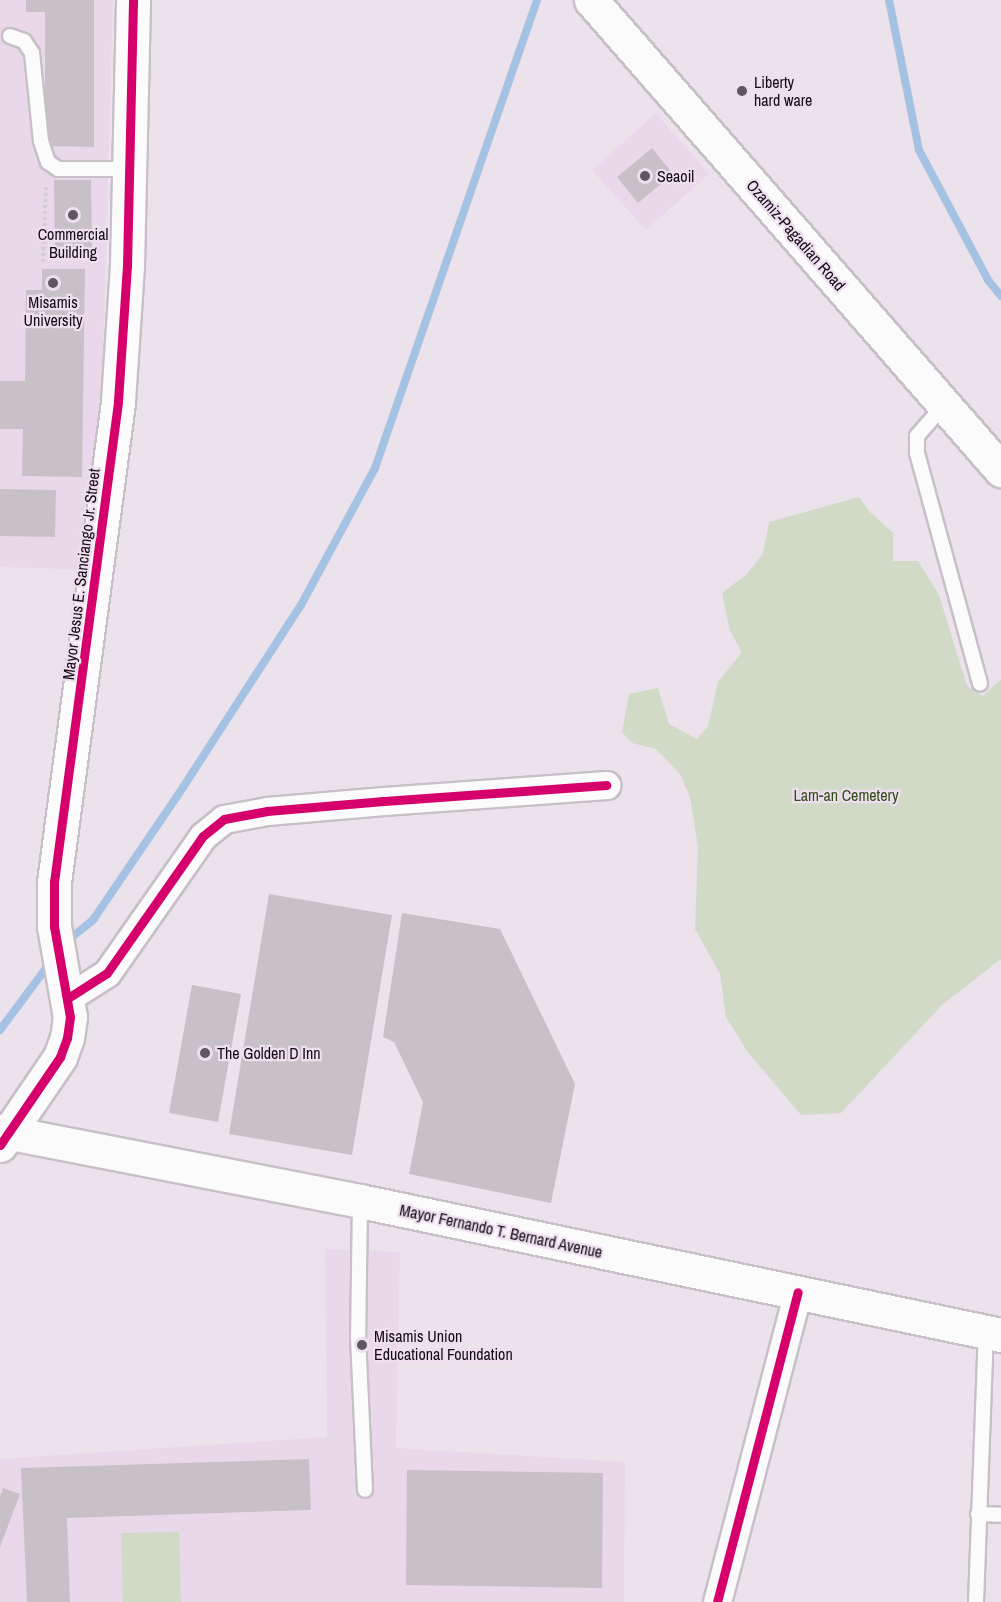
<!DOCTYPE html>
<html>
<head>
<meta charset="utf-8">
<style>
	body { margin:0 }
	#map { position:relative; width:1001px; height:1602px; overflow:hidden; background:#ece2ec; font-family:"Archivo Narrow",sans-serif }
	div>[style] { position:absolute }
	[style*='--x'] { left:calc(var(--x)*1px); top:calc(var(--y)*1px); width:calc(var(--w)*1px); rotate:calc(var(--a)*1deg) }
	.built>* { inset:0; background:#e9d8ea }
	.green>* { inset:0; background:#d0dac7 }
	.stream>* { height:8px; margin:-4px; padding:0 4px; transform-origin:4px; border-radius:4px; background:#a5c1e4 }
	.building>* { inset:0; background:#c8c0c7 }
	.path>* { height:4px; margin-top:-2px; transform-origin:0; background:repeating-linear-gradient(90deg,#d1ced1 0 3px,transparent 0 6px) }
	.roads { filter:drop-shadow(2px 0 #c7c0c7) drop-shadow(-2px 0 #c7c0c7) drop-shadow(0 2px #c7c0c7) drop-shadow(0 -2px #c7c0c7) }
	.service>* { height:14px; margin:-7px; padding:0 7px; transform-origin:7px; border-radius:7px; background:#fcfbfc }
	.minor>* { height:27px; margin:-13.5px; padding:0 13.5px; transform-origin:13.5px; border-radius:13.5px; background:#fcfbfc }
	.tertiary>* { height:33px; margin:-16.5px; padding:0 16.5px; transform-origin:16.5px; border-radius:16.5px; background:#fcfbfc }
	.secondary>* { height:33px; margin:-16.5px; padding:0 16.5px; transform-origin:16.5px; border-radius:16.5px; background:#fcfbfc }
	.cycleway>* { height:9px; margin:-4.5px; padding:0 4.5px; transform-origin:4.5px; border-radius:4.5px; background:#d6006c }
	.dots>* { width:16px; height:16px; translate:-50% -50%; box-sizing:border-box; border:3px solid #efdef0; border-radius:50% }
	span { translate:-50% -50%; white-space:nowrap; text-align:center; line-height:1.15; -webkit-text-stroke:4.5px #efdef0; paint-order:stroke }
	.poi-label { font-size:16px; color:#120c12 }
	.left { translate:0 -50%; text-align:left }
	.street-label { font-size:16px; color:#120c12 }
	.park-label { font-size:16px; color:#2f4d15 }
</style>
</head>
<body>
<div id="map">
	<div class="built">
		<i style="clip-path:polygon(0 0,113px 0,97px 570px,0 567px)"></i>
		<i style="clip-path:polygon(656px 113px,709px 174px,646px 230px,592px 170px)"></i>
		<i style="clip-path:polygon(325px 1249px,400px 1252px,396px 1448px,625px 1462px,624px 1602px,0 1602px,0 1459px,327px 1437px)"></i>
	</div>
	<div class="green">
		<i style="clip-path:polygon(859px 497px,870px 512px,893px 533px,893px 561px,918px 561px,939px 595px,967px 686px,983px 696px,1001px 679px,1001px 959px,942px 1005px,841px 1113px,801px 1115px,747px 1051px,726px 1017px,720px 974px,695px 929px,698px 847px,690px 797px,680px 774px,656px 749px,632px 743px,622px 732px,629px 694px,658px 688px,669px 724px,697px 739px,708px 726px,718px 682px,742px 652px,730px 631px,722px 593px,747px 574px,763px 554px,769px 522px)"></i>
		<i style="clip-path:polygon(179px 1532px,181px 1602px,123px 1602px,121px 1533px)"></i>
	</div>
	<div class="stream">
		<i style="--x:889;--y:0;--w:153;--a:78.7"></i>
		<i style="--x:919;--y:150;--w:147;--a:62"></i>
		<i style="--x:988;--y:280;--w:21;--a:51"></i>
		<i style="--x:66;--y:942;--w:35;--a:-39"></i>
		<i style="--x:93;--y:920;--w:151;--a:-55.8"></i>
		<i style="--x:178;--y:795;--w:226;--a:-57.1"></i>
		<i style="--x:301;--y:605;--w:156;--a:-61.6"></i>
		<i style="--x:375;--y:468;--w:495;--a:-70.9"></i>
		<i style="--x:0;--y:1030;--w:79;--a:-53.3"></i>
	</div>
	<div class="building">
		<i style="clip-path:polygon(26px 0,94px 0,94px 147px,45px 146px,45px 12px,26px 12px)"></i>
		<i style="clip-path:polygon(652px 148px,673px 174px,638px 203px,617px 177px)"></i>
		<i style="clip-path:polygon(54px 180px,91px 180px,92px 249px,55px 249px)"></i>
		<i style="clip-path:polygon(42px 269px,85px 269px,82px 477px,22px 476px,23px 429px,0 429px,0 381px,25px 381px,26px 290px,42px 290px)"></i>
		<i style="clip-path:polygon(0 489px,56px 490px,55px 537px,0 536px)"></i>
		<i style="clip-path:polygon(269px 894px,392px 915px,352px 1155px,229px 1134px)"></i>
		<i style="clip-path:polygon(402px 913px,500px 929px,575px 1084px,551px 1203px,409px 1174px,423px 1102px,394px 1042px,383px 1037px)"></i>
		<i style="clip-path:polygon(192px 985px,241px 994px,218px 1122px,169px 1113px)"></i>
		<i style="clip-path:polygon(309px 1459px,311px 1510px,67px 1518px,70px 1602px,27px 1602px,21px 1468px)"></i>
		<i style="clip-path:polygon(407px 1470px,603px 1473px,602px 1588px,406px 1585px)"></i>
		<i style="clip-path:polygon(3px 1488px,20px 1494px,0 1547px,0 1496px)"></i>
	</div>
	<div class="path">
		<i style="--x:43;--y:262;--w:78;--a:-87.8"></i>
	</div>
	<div class="roads">
		<div class="service">
			<i style="--x:10;--y:36;--w:15;--a:20"></i>
			<i style="--x:24;--y:41;--w:14;--a:56"></i>
			<i style="--x:32;--y:53;--w:88;--a:84.2"></i>
			<i style="--x:41;--y:141;--w:22;--a:72"></i>
			<i style="--x:48;--y:162;--w:12;--a:35"></i>
			<i style="--x:58;--y:169;--w:71;--a:0"></i>
			<i style="--x:944;--y:405;--w:41;--a:131.1"></i>
			<i style="--x:917;--y:436;--w:17;--a:90"></i>
			<i style="--x:917;--y:453;--w:239;--a:74.7"></i>
			<i style="--x:360;--y:1201;--w:135;--a:90.8"></i>
			<i style="--x:358;--y:1336;--w:154;--a:87.4"></i>
			<i style="--x:978;--y:1514;--w:23;--a:2"></i>
			<i style="--x:976;--y:1602;--w:268;--a:-87.9"></i>
		</div>
		<div class="minor">
			<i style="--x:68;--y:998;--w:46;--a:-32.7"></i>
			<i style="--x:107;--y:973;--w:167;--a:-55"></i>
			<i style="--x:203;--y:836;--w:27;--a:-39"></i>
			<i style="--x:224;--y:819;--w:44;--a:-10.5"></i>
			<i style="--x:267;--y:811;--w:117;--a:-4.9"></i>
			<i style="--x:384;--y:801;--w:223;--a:-4.1"></i>
			<i style="--x:717;--y:1602;--w:320;--a:-75.4"></i>
		</div>
		<div class="tertiary">
			<i style="--x:0;--y:1145;--w:107;--a:-55.7"></i>
			<i style="--x:60;--y:1057;--w:20;--a:-70"></i>
			<i style="--x:67;--y:1038;--w:21;--a:-82"></i>
			<i style="--x:70;--y:1017;--w:92;--a:-100"></i>
			<i style="--x:54;--y:926;--w:44;--a:-90"></i>
			<i style="--x:54;--y:882;--w:485;--a:-82.4"></i>
			<i style="--x:118;--y:401;--w:135;--a:-86.2"></i>
			<i style="--x:127;--y:266;--w:266;--a:-88.7"></i>
		</div>
		<div class="secondary">
			<i style="--x:591;--y:0;--w:624;--a:48.9"></i>
			<i style="--x:0;--y:1131;--w:367;--a:11"></i>
			<i style="--x:360;--y:1201;--w:655;--a:11.81"></i>
		</div>
	</div>
	<div class="cycleway">
		<i style="--x:68;--y:998;--w:46;--a:-32.7"></i>
		<i style="--x:107;--y:973;--w:167;--a:-55"></i>
		<i style="--x:203;--y:836;--w:27;--a:-39"></i>
		<i style="--x:224;--y:819;--w:44;--a:-10.5"></i>
		<i style="--x:267;--y:811;--w:117;--a:-4.9"></i>
		<i style="--x:384;--y:801;--w:223;--a:-4.1"></i>
		<i style="--x:0;--y:1145;--w:107;--a:-55.7"></i>
		<i style="--x:60;--y:1057;--w:20;--a:-70"></i>
		<i style="--x:67;--y:1038;--w:21;--a:-82"></i>
		<i style="--x:70;--y:1017;--w:92;--a:-100"></i>
		<i style="--x:54;--y:926;--w:44;--a:-90"></i>
		<i style="--x:54;--y:882;--w:485;--a:-82.4"></i>
		<i style="--x:118;--y:401;--w:135;--a:-86.2"></i>
		<i style="--x:127;--y:266;--w:266;--a:-88.7"></i>
		<i style="--x:717;--y:1602;--w:320;--a:-75.4"></i>
	</div>
	<div class="dots">
		<i style="left:742px;top:91px;background:#5e575e"></i>
		<i style="left:645px;top:176px;background:#5e575e"></i>
		<i style="left:73px;top:215px;background:#5e575e"></i>
		<i style="left:53px;top:283px;background:#5e575e"></i>
		<i style="left:205px;top:1053px;background:#5e575e"></i>
		<i style="left:362px;top:1345px;background:#5e575e"></i>
	</div>
	<div class="poi-label">
		<span class="left" style="left:754px;top:91px">Liberty<br>hard ware</span>
		<span class="left" style="left:657px;top:176px">Seaoil</span>
		<span style="left:73px;top:243px">Commercial<br>Building</span>
		<span style="left:53px;top:311px">Misamis<br>University</span>
		<span class="left" style="left:217px;top:1053px">The Golden D Inn</span>
		<span class="left" style="left:374px;top:1345px">Misamis Union<br>Educational Foundation</span>
	</div>
	<div class="street-label">
		<span style="left:796px;top:235px;rotate:49deg">Ozamiz-Pagadian Road</span>
		<span style="left:81px;top:574px;rotate:-83deg">Mayor Jesus E. Sanciango Jr. Street</span>
		<span style="left:501px;top:1231px;rotate:12deg">Mayor Fernando T. Bernard Avenue</span>
	</div>
	<div class="park-label">
		<span style="left:846px;top:795px">Lam-an Cemetery</span>
	</div>
</div>
</body>
</html>
